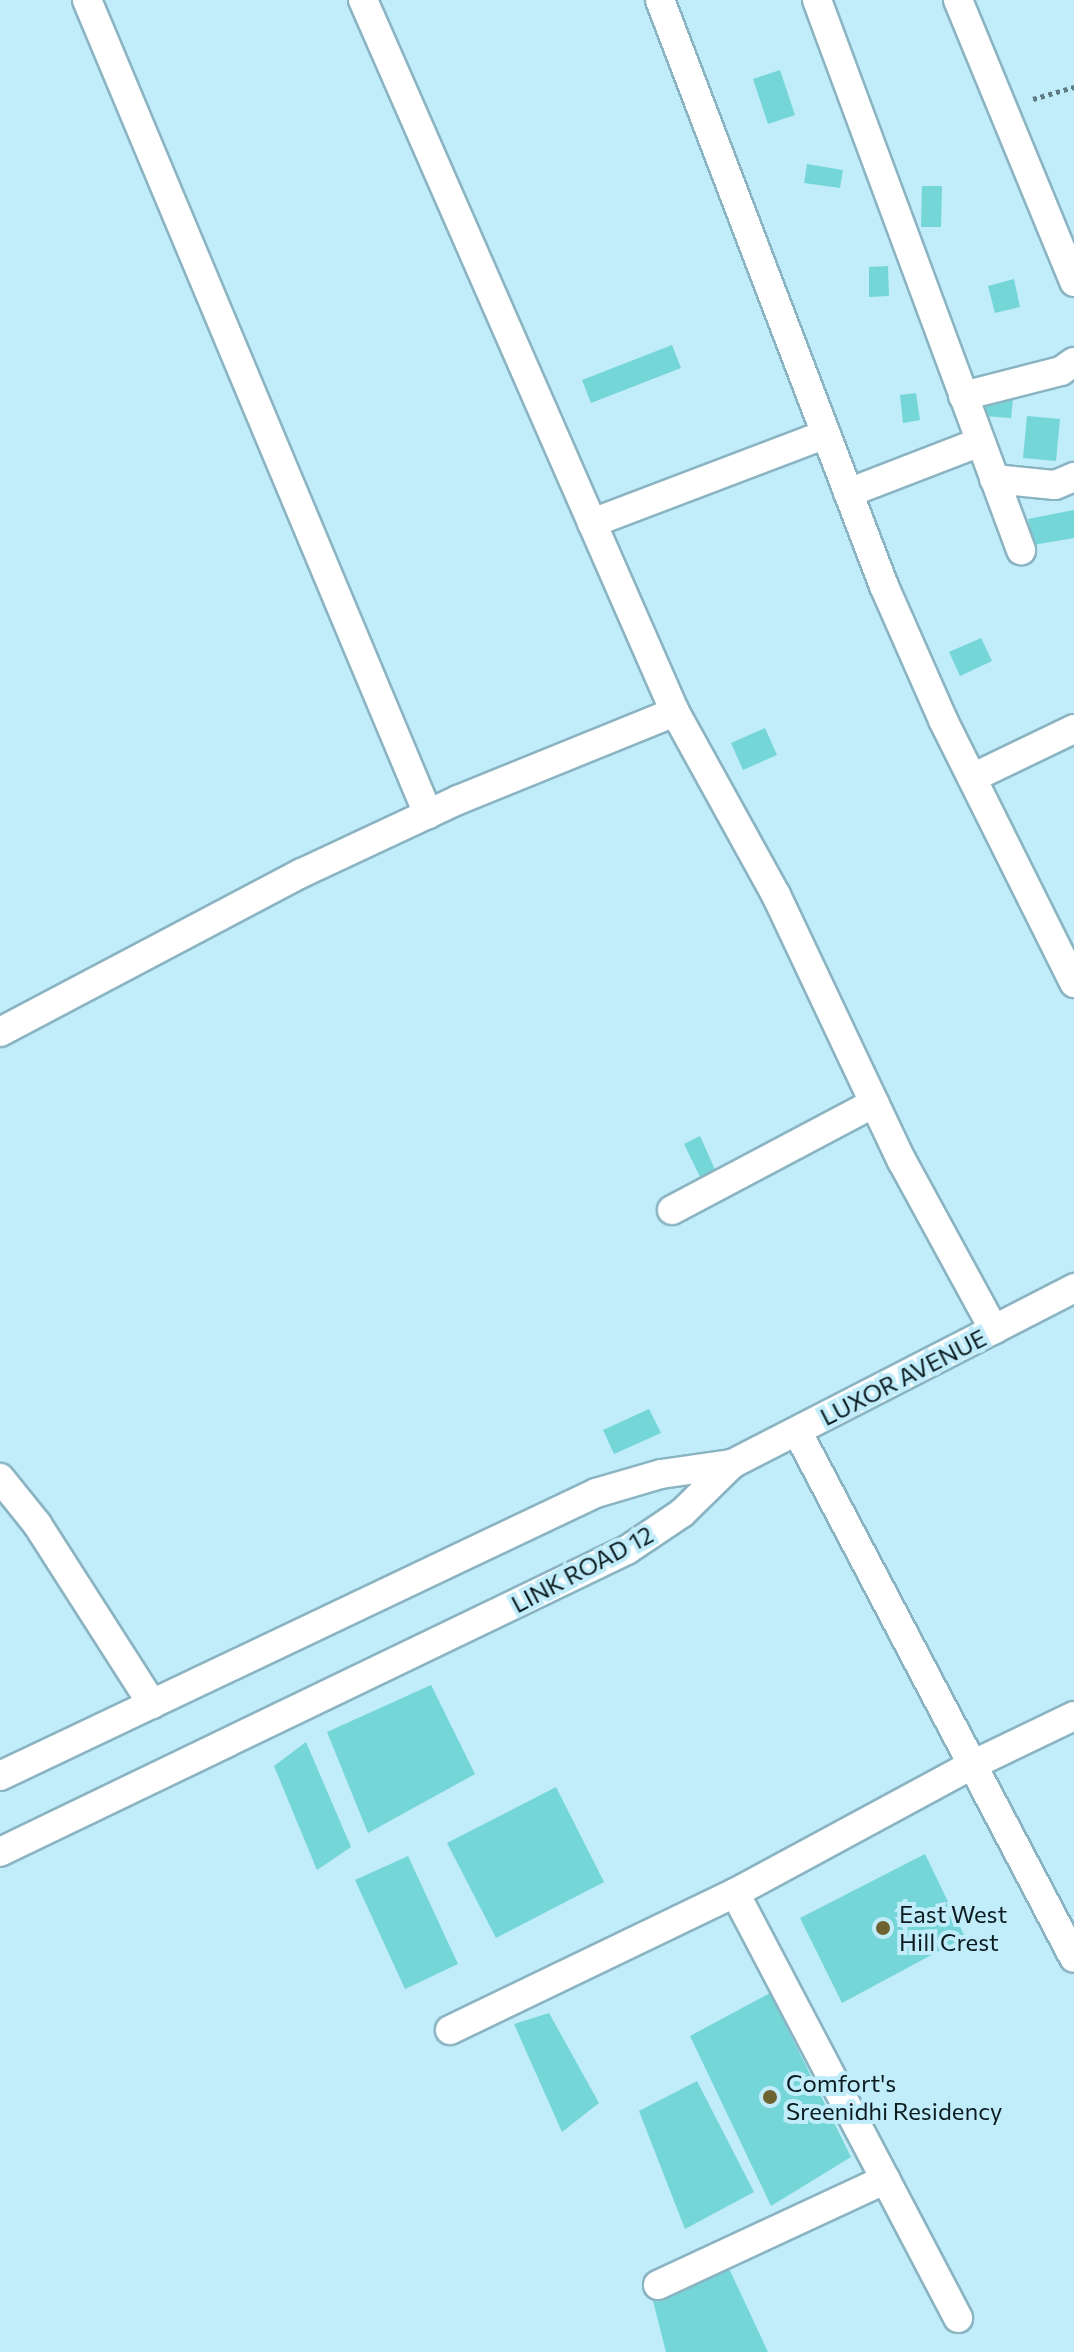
<!DOCTYPE html>
<html>
<head>
<meta charset="utf-8">
<style>
	body { margin:0 }
	#map { position:relative; width:1074px; height:2352px; overflow:hidden; background:#c1ecfa; font-family:Commissioner,sans-serif }
	div>[style] { position:absolute }
	[style*='--x'] { left:calc(var(--x)*1px); top:calc(var(--y)*1px); width:calc(var(--w)*1px); rotate:calc(var(--a)*1deg) }
	.building>* { inset:0; background:#74d6d7 }
	.path>* { height:5px; margin-top:-2.5px; transform-origin:0; background:repeating-linear-gradient(90deg,#5f7c85 0 4px,transparent 0 8px) }
	.roads { filter:drop-shadow(2px 0 #8bb4c2) drop-shadow(-2px 0 #8bb4c2) drop-shadow(0 2px #8bb4c2) drop-shadow(0 -2px #8bb4c2) }
	.street>* { height:28px; margin:-14px; padding:0 14px; transform-origin:14px; border-radius:14px; background:#fff }
	.dots>* { width:22px; height:22px; translate:-50% -50%; box-sizing:border-box; border:4px solid #c1ecfa; border-radius:50% }
	span { translate:-50% -50%; white-space:nowrap; text-align:center; line-height:1.15; -webkit-text-stroke:8px #c1ecfa; paint-order:stroke }
	.street-label { font-size:24px; color:#0b1c21 }
	.poi-label { font-size:24px; color:#0b1c21 }
	.left { translate:0 -50%; text-align:left }
</style>
</head>
<body>
<div id="map">
	<div class="building">
		<i style="clip-path:polygon(780px 70px,795px 115px,768px 124px,753px 79px)"></i>
		<i style="clip-path:polygon(807px 164px,843px 170px,840px 188px,804px 183px)"></i>
		<i style="clip-path:polygon(922px 186px,942px 186px,941px 227px,921px 227px)"></i>
		<i style="clip-path:polygon(888px 266px,889px 296px,869px 297px,869px 267px)"></i>
		<i style="clip-path:polygon(1014px 279px,1020px 307px,995px 313px,988px 286px)"></i>
		<i style="clip-path:polygon(672px 345px,681px 368px,591px 403px,582px 380px)"></i>
		<i style="clip-path:polygon(916px 393px,920px 420px,903px 423px,900px 395px)"></i>
		<i style="clip-path:polygon(985px 396px,1013px 399px,1011px 418px,983px 416px)"></i>
		<i style="clip-path:polygon(1027px 416px,1060px 419px,1056px 461px,1023px 458px)"></i>
		<i style="clip-path:polygon(1074px 510px,1074px 538px,1033px 545px,1028px 519px)"></i>
		<i style="clip-path:polygon(981px 638px,992px 661px,960px 676px,949px 652px)"></i>
		<i style="clip-path:polygon(765px 728px,777px 755px,743px 770px,731px 743px)"></i>
		<i style="clip-path:polygon(700px 1136px,717px 1174px,702px 1181px,684px 1144px)"></i>
		<i style="clip-path:polygon(649px 1409px,661px 1433px,614px 1454px,603px 1430px)"></i>
		<i style="clip-path:polygon(431px 1685px,475px 1774px,368px 1833px,327px 1732px)"></i>
		<i style="clip-path:polygon(306px 1742px,351px 1847px,317px 1870px,274px 1766px)"></i>
		<i style="clip-path:polygon(556px 1787px,604px 1882px,496px 1938px,447px 1843px)"></i>
		<i style="clip-path:polygon(925px 1854px,965px 1937px,842px 2003px,800px 1918px)"></i>
		<i style="clip-path:polygon(408px 1856px,458px 1964px,405px 1989px,355px 1880px)"></i>
		<i style="clip-path:polygon(770px 1993px,851px 2157px,771px 2206px,690px 2036px)"></i>
		<i style="clip-path:polygon(549px 2013px,599px 2103px,562px 2132px,514px 2024px)"></i>
		<i style="clip-path:polygon(697px 2081px,754px 2192px,685px 2229px,639px 2111px)"></i>
		<i style="clip-path:polygon(726px 2262px,768px 2352px,666px 2352px,653px 2301px)"></i>
	</div>
	<div class="path">
		<i style="--x:1033;--y:99;--w:43;--a:-16.3"></i>
	</div>
	<div class="roads">
		<div class="street">
			<i style="--x:87;--y:0;--w:883;--a:67.27"></i>
			<i style="--x:363;--y:0;--w:777;--a:66.34"></i>
			<i style="--x:660;--y:0;--w:627;--a:69.08"></i>
			<i style="--x:884;--y:586;--w:146;--a:66.2"></i>
			<i style="--x:943;--y:720;--w:294;--a:63.5"></i>
			<i style="--x:817;--y:0;--w:587;--a:69.65"></i>
			<i style="--x:958;--y:0;--w:305;--a:67.6"></i>
			<i style="--x:963;--y:396;--w:101;--a:-14.3"></i>
			<i style="--x:1061;--y:371;--w:16;--a:-35"></i>
			<i style="--x:994;--y:479;--w:61;--a:5.6"></i>
			<i style="--x:1055;--y:485;--w:21;--a:-23"></i>
			<i style="--x:848;--y:493;--w:142;--a:-21.1"></i>
			<i style="--x:592;--y:523;--w:250;--a:-20.8"></i>
			<i style="--x:972;--y:778;--w:113;--a:-25.7"></i>
			<i style="--x:0;--y:1032;--w:341;--a:-27.8"></i>
			<i style="--x:302;--y:873;--w:172;--a:-25.1"></i>
			<i style="--x:458;--y:800;--w:234;--a:-22.1"></i>
			<i style="--x:675;--y:712;--w:209;--a:61.1"></i>
			<i style="--x:776;--y:895;--w:294;--a:64.7"></i>
			<i style="--x:902;--y:1161;--w:192;--a:61.4"></i>
			<i style="--x:672;--y:1210;--w:229;--a:-27.9"></i>
			<i style="--x:797;--y:1431;--w:595;--a:62.27"></i>
			<i style="--x:0;--y:1478;--w:59;--a:51.2"></i>
			<i style="--x:37;--y:1524;--w:214;--a:57.4"></i>
			<i style="--x:0;--y:1776;--w:660;--a:-25.4"></i>
			<i style="--x:596;--y:1493;--w:68;--a:-16.3"></i>
			<i style="--x:661;--y:1474;--w:72;--a:-8"></i>
			<i style="--x:0;--y:1852;--w:696;--a:-25.72"></i>
			<i style="--x:627;--y:1550;--w:66;--a:-33.9"></i>
			<i style="--x:682;--y:1513;--w:70;--a:-44.4"></i>
			<i style="--x:732;--y:1464;--w:385;--a:-27.2"></i>
			<i style="--x:735;--y:1893;--w:480;--a:62.3"></i>
			<i style="--x:450;--y:2030;--w:316;--a:-25.7"></i>
			<i style="--x:735;--y:1893;--w:272;--a:-28.4"></i>
			<i style="--x:974;--y:1764;--w:111;--a:-25.6"></i>
			<i style="--x:658;--y:2285;--w:251;--a:-24.9"></i>
		</div>
	</div>
	<div class="dots">
		<i style="left:883px;top:1928px;background:#6d6431"></i>
		<i style="left:770px;top:2097px;background:#6d6431"></i>
	</div>
	<div class="street-label">
		<span style="left:903px;top:1377px;rotate:-27deg">LUXOR AVENUE</span>
		<span style="left:582px;top:1569px;rotate:-28deg">LINK ROAD 12</span>
	</div>
	<div class="poi-label">
		<span class="left" style="left:899px;top:1928px">East West<br>Hill Crest</span>
		<span class="left" style="left:786px;top:2097px">Comfort's<br>Sreenidhi Residency</span>
	</div>
</div>
</body>
</html>
